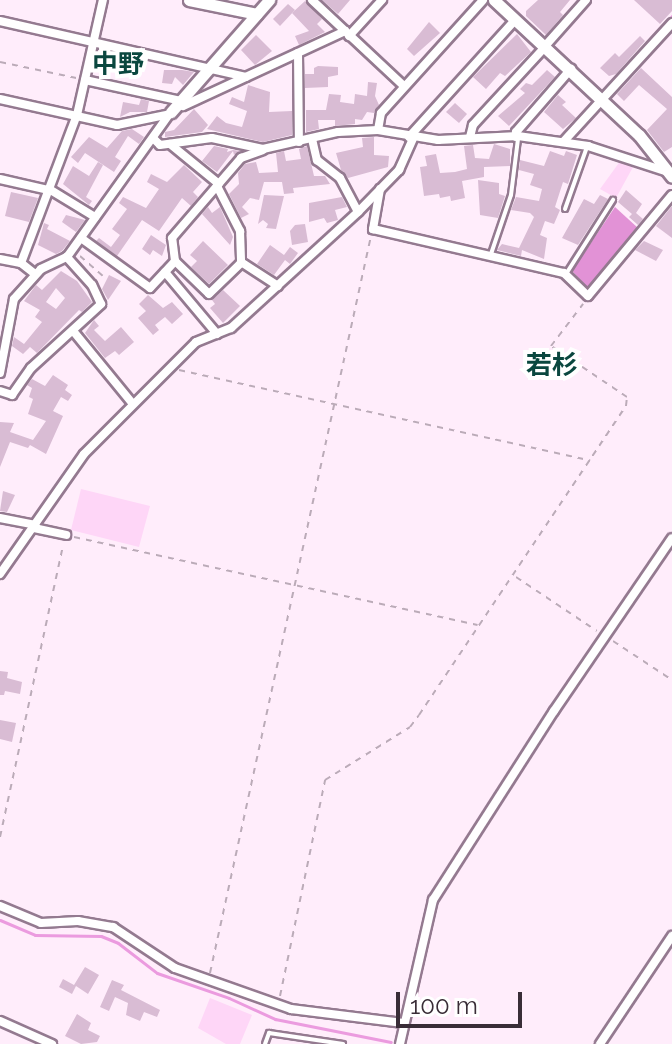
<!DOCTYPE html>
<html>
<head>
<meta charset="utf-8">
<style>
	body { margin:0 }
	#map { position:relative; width:672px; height:1044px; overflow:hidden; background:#ffedfb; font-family:Raleway,"Noto Sans JP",sans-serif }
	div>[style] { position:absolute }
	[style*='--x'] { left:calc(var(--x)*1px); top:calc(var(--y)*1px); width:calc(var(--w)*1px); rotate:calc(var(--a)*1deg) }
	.green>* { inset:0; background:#fed6f7 }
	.forest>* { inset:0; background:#e292d6 }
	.stream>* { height:3px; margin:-1.5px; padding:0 1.5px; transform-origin:1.5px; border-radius:1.5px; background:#eb9bdf }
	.building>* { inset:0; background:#d9bcd4 }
	.path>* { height:2px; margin-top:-1px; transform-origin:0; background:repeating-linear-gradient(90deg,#bbabb8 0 6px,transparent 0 12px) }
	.roads { filter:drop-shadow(2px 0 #947a90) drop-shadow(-2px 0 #947a90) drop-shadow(0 2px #947a90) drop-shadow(0 -2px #947a90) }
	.lane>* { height:4px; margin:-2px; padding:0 2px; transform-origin:2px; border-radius:2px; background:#fff }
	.street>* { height:8px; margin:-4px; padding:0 4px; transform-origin:4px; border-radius:4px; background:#fff }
	.secondary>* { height:11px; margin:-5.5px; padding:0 5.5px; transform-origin:5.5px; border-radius:5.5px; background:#fff }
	span { translate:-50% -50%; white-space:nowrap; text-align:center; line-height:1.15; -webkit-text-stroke:8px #fff; paint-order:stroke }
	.neighbourhood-label { font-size:26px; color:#0a473f; font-weight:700 }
	.scale { position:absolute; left:396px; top:992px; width:126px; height:36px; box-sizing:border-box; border:4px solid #392d37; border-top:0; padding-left:10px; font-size:24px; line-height:28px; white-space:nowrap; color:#392d37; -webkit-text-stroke:6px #fff; paint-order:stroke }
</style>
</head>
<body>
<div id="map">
	<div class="green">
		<i style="clip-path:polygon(621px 160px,633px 167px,616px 198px,600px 189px)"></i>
		<i style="clip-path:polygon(81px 489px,150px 506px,139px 547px,71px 530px)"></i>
		<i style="clip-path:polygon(210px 998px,252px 1015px,240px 1044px,226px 1044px,198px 1028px)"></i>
	</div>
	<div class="forest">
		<i style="clip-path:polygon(615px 207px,638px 228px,588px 288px,572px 271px)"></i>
	</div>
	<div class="stream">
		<i style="--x:632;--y:61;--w:60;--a:-48.4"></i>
		<i style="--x:0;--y:920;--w:38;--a:23"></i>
		<i style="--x:35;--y:935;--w:66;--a:0.9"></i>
		<i style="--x:101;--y:936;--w:18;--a:22"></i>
		<i style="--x:118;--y:943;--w:49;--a:37.6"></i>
		<i style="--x:157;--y:973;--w:76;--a:19.1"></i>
		<i style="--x:229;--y:998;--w:51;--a:24.5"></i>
		<i style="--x:275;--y:1019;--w:118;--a:11.2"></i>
	</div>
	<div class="building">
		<i style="clip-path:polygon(322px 0,350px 0,338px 14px)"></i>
		<i style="clip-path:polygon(538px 0,570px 0,560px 12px,563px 15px,546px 35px,526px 16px,526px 11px)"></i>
		<i style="clip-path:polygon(634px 0,672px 0,672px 11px,660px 24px)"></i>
		<i style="clip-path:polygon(305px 1px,322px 19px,317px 24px,325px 32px,299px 45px,295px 36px,309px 31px,292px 13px)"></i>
		<i style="clip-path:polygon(288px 4px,295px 10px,280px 26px,273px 19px)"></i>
		<i style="clip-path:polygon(429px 22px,440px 33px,414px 56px,407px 49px)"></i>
		<i style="clip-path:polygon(517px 34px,531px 52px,505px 76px,500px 73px,486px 89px,473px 77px)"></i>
		<i style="clip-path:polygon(256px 35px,272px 51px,255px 65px,241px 50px)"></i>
		<i style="clip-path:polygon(640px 36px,645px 41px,616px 74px,609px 76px,600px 68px,615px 53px,619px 57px)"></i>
		<i style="clip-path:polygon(318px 66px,338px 67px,338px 75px,328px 77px,328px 87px,305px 88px,305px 74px,314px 74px,314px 68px)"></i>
		<i style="clip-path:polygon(641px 68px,672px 97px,672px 147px,664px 152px,647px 130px,667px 109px,639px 85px,624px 101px,617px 94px)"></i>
		<i style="clip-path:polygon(164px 70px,182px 70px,194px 72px,183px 85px,175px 77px,172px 84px,162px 83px)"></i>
		<i style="clip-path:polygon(547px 70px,555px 77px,509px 126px,498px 116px,525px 93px,520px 89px,526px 83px,532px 85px)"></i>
		<i style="clip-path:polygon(368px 82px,377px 83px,375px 96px,379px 105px,374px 113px,367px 112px,362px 120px,355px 119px,355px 124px,335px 126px,335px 120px,318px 120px,319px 129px,306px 132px,306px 110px,326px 110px,329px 94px,341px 95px,340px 102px,354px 104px,355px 94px,367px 96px)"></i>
		<i style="clip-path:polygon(248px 85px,270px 92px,269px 112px,292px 111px,292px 135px,263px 142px,207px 129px,217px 116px,226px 123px,242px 127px,247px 111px,229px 104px,232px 97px,244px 102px)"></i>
		<i style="clip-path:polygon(558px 95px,566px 102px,562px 105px,576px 118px,563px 129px,544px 112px)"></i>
		<i style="clip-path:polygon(141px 99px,149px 101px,147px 112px,130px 112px,120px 117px,123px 102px,139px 105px)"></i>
		<i style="clip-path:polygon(455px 103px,467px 114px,459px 123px,446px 112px)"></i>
		<i style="clip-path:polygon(194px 109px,208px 125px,202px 132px,165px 137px,165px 132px,174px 130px)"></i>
		<i style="clip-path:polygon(132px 129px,144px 137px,139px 144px,128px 136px,115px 157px,121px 161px,114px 172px,85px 153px,78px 163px,71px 157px,89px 137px,107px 148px,122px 131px)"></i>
		<i style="clip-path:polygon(374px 137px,374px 155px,389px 156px,388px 167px,348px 178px,341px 170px,336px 153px,363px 147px,362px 138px)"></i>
		<i style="clip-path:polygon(494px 144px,510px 149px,510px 166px,484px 167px,484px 177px,462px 181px,465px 198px,451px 201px,450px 196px,440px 198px,439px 194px,424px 196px,420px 167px,427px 166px,425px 156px,436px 154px,440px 173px,455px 172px,467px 169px,464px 146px,473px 145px,475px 158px,489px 159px)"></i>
		<i style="clip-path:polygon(214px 146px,228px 149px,227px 152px,233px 150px,240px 151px,234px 155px,233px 151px,217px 172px,202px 161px)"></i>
		<i style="clip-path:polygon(307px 146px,314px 176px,325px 176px,330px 184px,293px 188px,294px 193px,284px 194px,282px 182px,264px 182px,259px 200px,250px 198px,242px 207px,249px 214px,241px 218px,229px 194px,239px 184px,238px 173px,245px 164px,256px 162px,259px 173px,278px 172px,276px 153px,284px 151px,286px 161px,301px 159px,299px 149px)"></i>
		<i style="clip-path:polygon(550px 151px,564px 156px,566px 151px,577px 155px,568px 184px,563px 182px,555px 207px,560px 210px,554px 224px,545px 221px,540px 235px,547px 238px,544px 259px,522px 250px,521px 256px,497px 250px,502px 244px,519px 248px,534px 217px,530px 213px,511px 210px,516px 197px,539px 201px,542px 189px,530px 185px,534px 174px,519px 170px,520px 160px,544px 166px)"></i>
		<i style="clip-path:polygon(98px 162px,103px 165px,86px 197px,92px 201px,89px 205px,63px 184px,73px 166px,89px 176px)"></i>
		<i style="clip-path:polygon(184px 165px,202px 182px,193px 192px,198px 197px,191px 206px,182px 198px,159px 231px,142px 220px,117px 256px,96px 241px,99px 238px,111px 247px,120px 235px,112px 229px,127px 209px,119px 203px,123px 197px,146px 208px,159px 189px,147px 182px,151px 174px,167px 182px)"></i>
		<i style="clip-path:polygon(478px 180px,499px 183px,499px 194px,505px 196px,498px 218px,480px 215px)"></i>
		<i style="clip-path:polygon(626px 190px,642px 204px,636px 213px,643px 219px,638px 225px,629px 217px,632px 214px,618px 202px)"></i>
		<i style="clip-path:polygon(11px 192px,38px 198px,29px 222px,5px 216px)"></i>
		<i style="clip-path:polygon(264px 195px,284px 196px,276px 229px,266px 228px,268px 224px,263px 220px,258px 224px)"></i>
		<i style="clip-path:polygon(600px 195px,608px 199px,578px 245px,562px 238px,584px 199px,594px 204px)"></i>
		<i style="clip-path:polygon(342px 197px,347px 207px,335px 210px,338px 220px,327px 223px,324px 218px,309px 222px,309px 203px)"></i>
		<i style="clip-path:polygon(672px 206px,672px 238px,656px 226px)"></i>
		<i style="clip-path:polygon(208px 207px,212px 213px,220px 207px,233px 237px,230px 245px,202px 214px)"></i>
		<i style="clip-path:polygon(66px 215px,85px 220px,76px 232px,62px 222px)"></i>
		<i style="clip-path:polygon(44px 223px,49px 225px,47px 229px,70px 241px,62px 251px,56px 254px,38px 245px)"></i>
		<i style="clip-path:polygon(305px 224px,308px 242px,292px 245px,290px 231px,295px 225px)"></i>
		<i style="clip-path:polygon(151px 235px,166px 245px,162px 256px,153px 250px,150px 255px,142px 249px)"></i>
		<i style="clip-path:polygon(203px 241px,228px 265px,209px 284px,191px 267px,197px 261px,190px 255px)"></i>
		<i style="clip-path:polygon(644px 241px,663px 250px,656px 261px,635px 250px)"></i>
		<i style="clip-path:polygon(270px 245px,284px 255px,290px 247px,298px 253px,290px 264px,285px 260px,274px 275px,257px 264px)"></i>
		<i style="clip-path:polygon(evenodd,61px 271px,77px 281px,92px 302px,82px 312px,79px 310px,37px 353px,30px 347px,23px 354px,12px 346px,14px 337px,24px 344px,42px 322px,35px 317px,40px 310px,24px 301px,36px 285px,42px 290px,61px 271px,56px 288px,65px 298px,56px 309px,46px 302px,56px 288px)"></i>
		<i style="clip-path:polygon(109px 275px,121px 281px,108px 300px,102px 289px)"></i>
		<i style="clip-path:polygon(223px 290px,240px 306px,223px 323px,210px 308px,215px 304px,212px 300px)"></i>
		<i style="clip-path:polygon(148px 295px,163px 308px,172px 302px,183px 314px,172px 324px,165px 317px,155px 325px,159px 330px,153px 335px,138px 318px,146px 311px,139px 304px)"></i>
		<i style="clip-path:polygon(94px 320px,99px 326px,94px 330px,105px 341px,121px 327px,134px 342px,119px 355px,115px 351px,105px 358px,85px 333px)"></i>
		<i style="clip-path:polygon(53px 375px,68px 385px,65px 390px,72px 395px,68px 401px,61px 397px,53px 411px,63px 416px,46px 454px,30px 445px,28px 448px,10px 442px,0 467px,0 422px,14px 423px,10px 432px,33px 440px,46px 421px,28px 414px,33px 399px,29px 397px,32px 388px,27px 385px,32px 379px,45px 386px)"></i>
		<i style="clip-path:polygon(3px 491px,15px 495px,7px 512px,0 511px)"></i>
		<i style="clip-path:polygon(0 671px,8px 672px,7px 678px,22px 682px,20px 694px,5px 691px,4px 695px,0 695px)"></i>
		<i style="clip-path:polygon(0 720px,16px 723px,12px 742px,0 739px)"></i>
		<i style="clip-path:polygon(85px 967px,99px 975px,88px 994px,76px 986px,72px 994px,59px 987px,63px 979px,74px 985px)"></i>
		<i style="clip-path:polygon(112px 980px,124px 985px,121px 990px,160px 1010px,157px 1017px,144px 1012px,140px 1021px,126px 1015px,128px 1003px,115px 997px,109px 1011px,100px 1007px)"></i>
		<i style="clip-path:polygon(77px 1014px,91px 1023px,88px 1030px,100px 1036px,97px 1042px,81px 1044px,65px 1036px)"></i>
	</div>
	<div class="path">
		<i style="--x:0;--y:62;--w:78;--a:11.9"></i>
		<i style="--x:80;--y:256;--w:30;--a:41"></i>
		<i style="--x:179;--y:370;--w:421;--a:12.4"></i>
		<i style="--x:74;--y:537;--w:413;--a:12.3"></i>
		<i style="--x:516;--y:577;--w:97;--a:33.7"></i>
		<i style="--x:613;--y:641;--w:71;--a:33.5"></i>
		<i style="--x:0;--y:837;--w:299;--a:-77.8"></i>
		<i style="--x:210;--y:973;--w:754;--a:-77.68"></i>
		<i style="--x:280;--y:996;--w:221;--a:-78.2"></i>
		<i style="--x:325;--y:780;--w:100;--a:-31.9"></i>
		<i style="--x:410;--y:727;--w:15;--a:-53"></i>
		<i style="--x:419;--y:715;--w:372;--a:-56.2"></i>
		<i style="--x:626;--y:406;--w:9;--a:-84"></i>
		<i style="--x:627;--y:397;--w:92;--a:-146.1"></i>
		<i style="--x:551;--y:346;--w:53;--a:-52.7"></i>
	</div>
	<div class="roads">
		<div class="lane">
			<i style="--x:565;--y:209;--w:66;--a:-70.5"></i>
			<i style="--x:491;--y:254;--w:62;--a:-71.3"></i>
			<i style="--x:511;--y:195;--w:56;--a:-82.9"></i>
			<i style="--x:566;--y:274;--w:88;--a:-57.6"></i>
			<i style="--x:265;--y:1044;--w:12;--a:-70"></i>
			<i style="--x:269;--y:1033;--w:75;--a:8.5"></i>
		</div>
		<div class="street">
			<i style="--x:312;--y:0;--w:126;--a:43.1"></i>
			<i style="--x:0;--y:21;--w:252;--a:12.8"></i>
			<i style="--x:349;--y:36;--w:49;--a:-47.5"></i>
			<i style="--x:546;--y:45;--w:60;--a:-48.4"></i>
			<i style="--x:298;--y:53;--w:89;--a:89.4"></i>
			<i style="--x:85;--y:80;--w:98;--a:12.3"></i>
			<i style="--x:0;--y:99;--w:120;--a:12.5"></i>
			<i style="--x:117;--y:125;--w:54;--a:-11.7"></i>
			<i style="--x:178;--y:104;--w:5;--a:22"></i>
			<i style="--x:183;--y:106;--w:179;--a:-24.8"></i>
			<i style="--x:378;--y:130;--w:17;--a:-80"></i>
			<i style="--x:381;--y:113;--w:152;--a:-47.9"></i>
			<i style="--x:409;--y:137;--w:159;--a:-47.8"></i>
			<i style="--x:470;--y:137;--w:12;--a:-76"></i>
			<i style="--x:473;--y:125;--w:108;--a:-47.3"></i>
			<i style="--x:516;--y:137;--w:5;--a:-90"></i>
			<i style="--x:516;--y:132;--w:84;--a:-48.9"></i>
			<i style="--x:154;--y:139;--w:8;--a:45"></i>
			<i style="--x:160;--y:145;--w:52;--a:-7.7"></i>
			<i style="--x:212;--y:138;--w:52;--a:12.2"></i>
			<i style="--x:263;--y:149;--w:77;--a:-12.8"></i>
			<i style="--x:338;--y:132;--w:40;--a:-2.9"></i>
			<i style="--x:378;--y:130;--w:61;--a:9.5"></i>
			<i style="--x:438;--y:140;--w:80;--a:-2.9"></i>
			<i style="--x:518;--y:136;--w:71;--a:8.1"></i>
			<i style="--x:588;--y:146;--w:84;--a:18"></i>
			<i style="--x:312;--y:139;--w:22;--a:77"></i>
			<i style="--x:317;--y:160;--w:29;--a:38"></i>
			<i style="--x:340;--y:178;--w:38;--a:62"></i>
			<i style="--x:564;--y:141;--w:160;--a:-47.5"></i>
			<i style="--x:170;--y:144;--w:63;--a:39.2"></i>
			<i style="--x:0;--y:179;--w:49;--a:12.9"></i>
			<i style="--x:217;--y:186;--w:51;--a:62.9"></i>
			<i style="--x:240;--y:231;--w:31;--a:88"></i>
			<i style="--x:241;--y:262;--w:44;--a:33"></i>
			<i style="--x:49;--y:189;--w:54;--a:31.3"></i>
			<i style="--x:380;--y:189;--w:41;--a:99.9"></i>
			<i style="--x:373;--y:229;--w:196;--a:13"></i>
			<i style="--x:564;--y:273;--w:33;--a:44"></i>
			<i style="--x:588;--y:296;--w:131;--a:-50.3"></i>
			<i style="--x:81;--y:238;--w:85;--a:35.9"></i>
			<i style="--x:150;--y:288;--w:37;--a:-47"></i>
			<i style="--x:175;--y:261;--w:23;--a:-97"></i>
			<i style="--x:172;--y:238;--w:106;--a:-49.2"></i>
			<i style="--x:241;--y:158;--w:23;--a:-20"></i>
			<i style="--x:0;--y:259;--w:21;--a:11"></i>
			<i style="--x:21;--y:263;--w:18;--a:38"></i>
			<i style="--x:175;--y:261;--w:47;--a:44.1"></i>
			<i style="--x:209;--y:294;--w:45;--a:-44.1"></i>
			<i style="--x:21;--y:263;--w:158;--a:-69.3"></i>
			<i style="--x:77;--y:115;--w:118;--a:-77.3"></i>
			<i style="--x:165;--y:272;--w:81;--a:50"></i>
			<i style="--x:74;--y:332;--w:93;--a:50.7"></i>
			<i style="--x:0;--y:373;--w:75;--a:-79.3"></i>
			<i style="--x:14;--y:299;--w:40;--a:-48"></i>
			<i style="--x:41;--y:269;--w:29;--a:-25"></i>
			<i style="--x:67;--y:257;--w:178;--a:-54.4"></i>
			<i style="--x:0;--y:391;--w:13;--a:18"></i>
			<i style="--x:12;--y:395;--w:33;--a:-55"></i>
			<i style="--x:31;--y:368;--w:95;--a:-42.4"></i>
			<i style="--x:101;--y:304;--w:21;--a:-115"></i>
			<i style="--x:92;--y:285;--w:38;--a:-132"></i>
			<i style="--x:0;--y:518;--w:36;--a:11"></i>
			<i style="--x:34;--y:528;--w:33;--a:12"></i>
			<i style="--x:0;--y:574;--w:146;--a:-55"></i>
			<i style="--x:84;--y:454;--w:158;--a:-45"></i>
			<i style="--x:196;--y:342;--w:38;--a:-22"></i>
			<i style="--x:231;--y:328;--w:172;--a:-42.4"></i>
			<i style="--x:358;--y:212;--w:59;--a:-45.7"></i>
			<i style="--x:399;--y:170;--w:35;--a:-66"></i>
			<i style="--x:0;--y:906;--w:44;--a:22.5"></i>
			<i style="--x:41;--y:923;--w:37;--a:-3"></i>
			<i style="--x:78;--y:921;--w:36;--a:10"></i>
			<i style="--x:113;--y:927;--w:74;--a:33.5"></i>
			<i style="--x:175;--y:968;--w:123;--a:19.5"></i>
			<i style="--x:291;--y:1009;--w:113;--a:7.1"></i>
			<i style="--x:0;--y:1021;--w:57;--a:23.9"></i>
			<i style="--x:400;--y:1044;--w:148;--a:-77.1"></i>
			<i style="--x:433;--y:900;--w:224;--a:-57.4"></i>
			<i style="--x:554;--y:711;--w:209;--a:-55.7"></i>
			<i style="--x:600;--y:1044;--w:130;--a:-56.3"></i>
		</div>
		<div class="secondary">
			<i style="--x:189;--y:0;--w:69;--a:11.6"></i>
			<i style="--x:494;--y:0;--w:198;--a:43"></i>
			<i style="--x:639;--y:135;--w:53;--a:51.8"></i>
			<i style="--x:171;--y:112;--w:149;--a:-48.8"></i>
		</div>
	</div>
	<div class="neighbourhood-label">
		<span style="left:118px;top:65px">中野</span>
		<span style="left:552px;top:366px">若杉</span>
	</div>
	<div class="scale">100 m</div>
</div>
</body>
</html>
